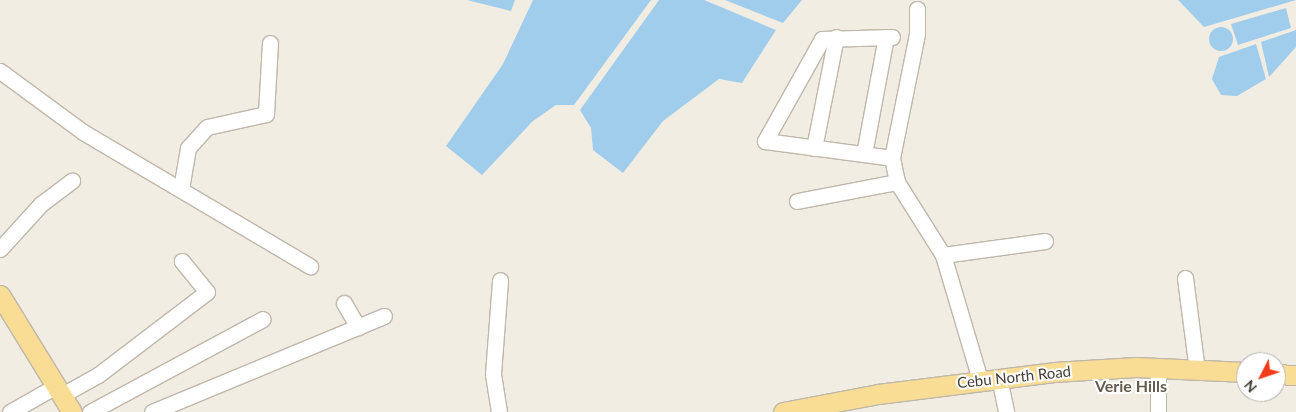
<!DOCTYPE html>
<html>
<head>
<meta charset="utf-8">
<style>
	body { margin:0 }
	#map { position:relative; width:1296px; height:412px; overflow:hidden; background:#f1ede3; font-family:Lato,sans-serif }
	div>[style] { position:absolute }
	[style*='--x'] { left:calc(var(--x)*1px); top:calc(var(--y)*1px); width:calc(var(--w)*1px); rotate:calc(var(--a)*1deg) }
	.water>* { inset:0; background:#a1cdec }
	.round { border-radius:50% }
	.roads { filter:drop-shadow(1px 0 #bfb7aa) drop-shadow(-1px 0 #bfb7aa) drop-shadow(0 1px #bfb7aa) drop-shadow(0 -1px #bfb7aa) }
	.minor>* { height:15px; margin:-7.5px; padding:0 7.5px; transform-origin:7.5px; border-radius:7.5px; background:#fff }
	.major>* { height:19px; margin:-9.5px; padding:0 9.5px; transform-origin:9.5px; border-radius:9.5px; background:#fadd94 }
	span { translate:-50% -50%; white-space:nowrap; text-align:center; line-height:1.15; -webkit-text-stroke:4px #fff; paint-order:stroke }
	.street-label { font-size:15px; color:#423d34 }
	.neighbourhood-label { font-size:16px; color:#655b4c; font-weight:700 }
	.north { position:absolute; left:1236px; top:352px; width:50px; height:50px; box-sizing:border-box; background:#fff; border:1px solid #b3b1ae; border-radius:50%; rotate:229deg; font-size:14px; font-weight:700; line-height:20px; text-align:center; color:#423d34 }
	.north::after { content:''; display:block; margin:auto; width:18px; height:22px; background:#f13c1b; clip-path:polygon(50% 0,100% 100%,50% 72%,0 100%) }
</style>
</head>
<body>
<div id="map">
	<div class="water">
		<i style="clip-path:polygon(467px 0,515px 0,511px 11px)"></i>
		<i style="clip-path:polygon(533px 0,651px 0,574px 105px,556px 105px,533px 121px,482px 175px,446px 146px,503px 64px)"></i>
		<i style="clip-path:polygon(659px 0,704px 0,776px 30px,742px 83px,719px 79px,663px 121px,623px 173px,593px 150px,591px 128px,580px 110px)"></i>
		<i style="clip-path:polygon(725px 0,802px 0,783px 23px)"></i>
		<i style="clip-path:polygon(1178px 0,1296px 0,1204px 27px)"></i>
		<i style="clip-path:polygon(1286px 8px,1291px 28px,1238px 45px,1231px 24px)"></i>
		<i class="round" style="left:1209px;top:27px;width:24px;height:24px"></i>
		<i style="clip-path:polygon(1296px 30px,1296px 47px,1269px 77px,1261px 42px)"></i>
		<i style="clip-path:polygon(1256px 44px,1266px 79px,1237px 96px,1221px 95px,1212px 79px,1219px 57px)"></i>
	</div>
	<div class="roads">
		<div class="minor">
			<i style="--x:917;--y:9;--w:25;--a:90"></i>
			<i style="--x:917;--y:34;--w:126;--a:101.4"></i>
			<i style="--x:892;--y:158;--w:25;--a:78"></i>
			<i style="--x:897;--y:182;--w:86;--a:57.8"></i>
			<i style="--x:943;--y:255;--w:130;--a:73.5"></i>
			<i style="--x:892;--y:37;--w:70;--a:178.4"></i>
			<i style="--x:822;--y:39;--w:117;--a:119.2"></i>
			<i style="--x:765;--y:141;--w:128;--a:7.6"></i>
			<i style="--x:0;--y:71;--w:103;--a:36.3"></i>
			<i style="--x:83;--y:132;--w:264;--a:30.6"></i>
			<i style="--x:814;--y:148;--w:113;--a:-78.8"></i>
			<i style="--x:864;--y:154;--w:119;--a:-79.4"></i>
			<i style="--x:181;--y:189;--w:42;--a:-80.3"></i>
			<i style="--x:188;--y:148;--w:28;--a:-48"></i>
			<i style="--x:207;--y:127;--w:60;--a:-12.4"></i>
			<i style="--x:266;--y:114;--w:71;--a:-86.8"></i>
			<i style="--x:797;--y:201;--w:102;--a:-10.8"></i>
			<i style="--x:0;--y:249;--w:61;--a:-47.7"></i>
			<i style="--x:41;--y:204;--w:39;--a:-37"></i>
			<i style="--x:943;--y:255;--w:103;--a:-7.8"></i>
			<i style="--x:1185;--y:278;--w:93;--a:82.6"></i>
			<i style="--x:344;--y:303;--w:28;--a:60"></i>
			<i style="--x:1158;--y:368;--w:44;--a:90"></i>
			<i style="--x:999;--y:378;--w:35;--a:78"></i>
			<i style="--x:62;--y:395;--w:41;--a:-29.1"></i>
			<i style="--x:98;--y:375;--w:137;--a:-37.3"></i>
			<i style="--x:207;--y:292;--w:40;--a:-129"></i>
			<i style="--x:10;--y:412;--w:53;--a:-29.5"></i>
			<i style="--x:90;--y:412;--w:196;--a:-28.3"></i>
			<i style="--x:152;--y:412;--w:251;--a:-22.5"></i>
			<i style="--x:499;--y:412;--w:38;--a:-99"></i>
			<i style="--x:493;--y:374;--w:94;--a:-85.7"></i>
		</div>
		<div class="major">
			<i style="--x:0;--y:295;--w:137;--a:58.4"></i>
			<i style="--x:1276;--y:374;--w:20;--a:3"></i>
			<i style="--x:783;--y:412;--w:97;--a:-10.7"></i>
			<i style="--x:878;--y:394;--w:177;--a:-7.1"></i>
			<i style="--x:1054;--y:372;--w:82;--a:-3.5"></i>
			<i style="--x:1136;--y:367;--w:110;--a:2.6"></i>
		</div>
	</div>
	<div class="street-label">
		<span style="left:1014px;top:377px;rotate:-6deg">Cebu North Road</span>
	</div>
	<div class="neighbourhood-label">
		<span style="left:1131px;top:386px">Verie Hills</span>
	</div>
	<div class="north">N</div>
</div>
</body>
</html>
